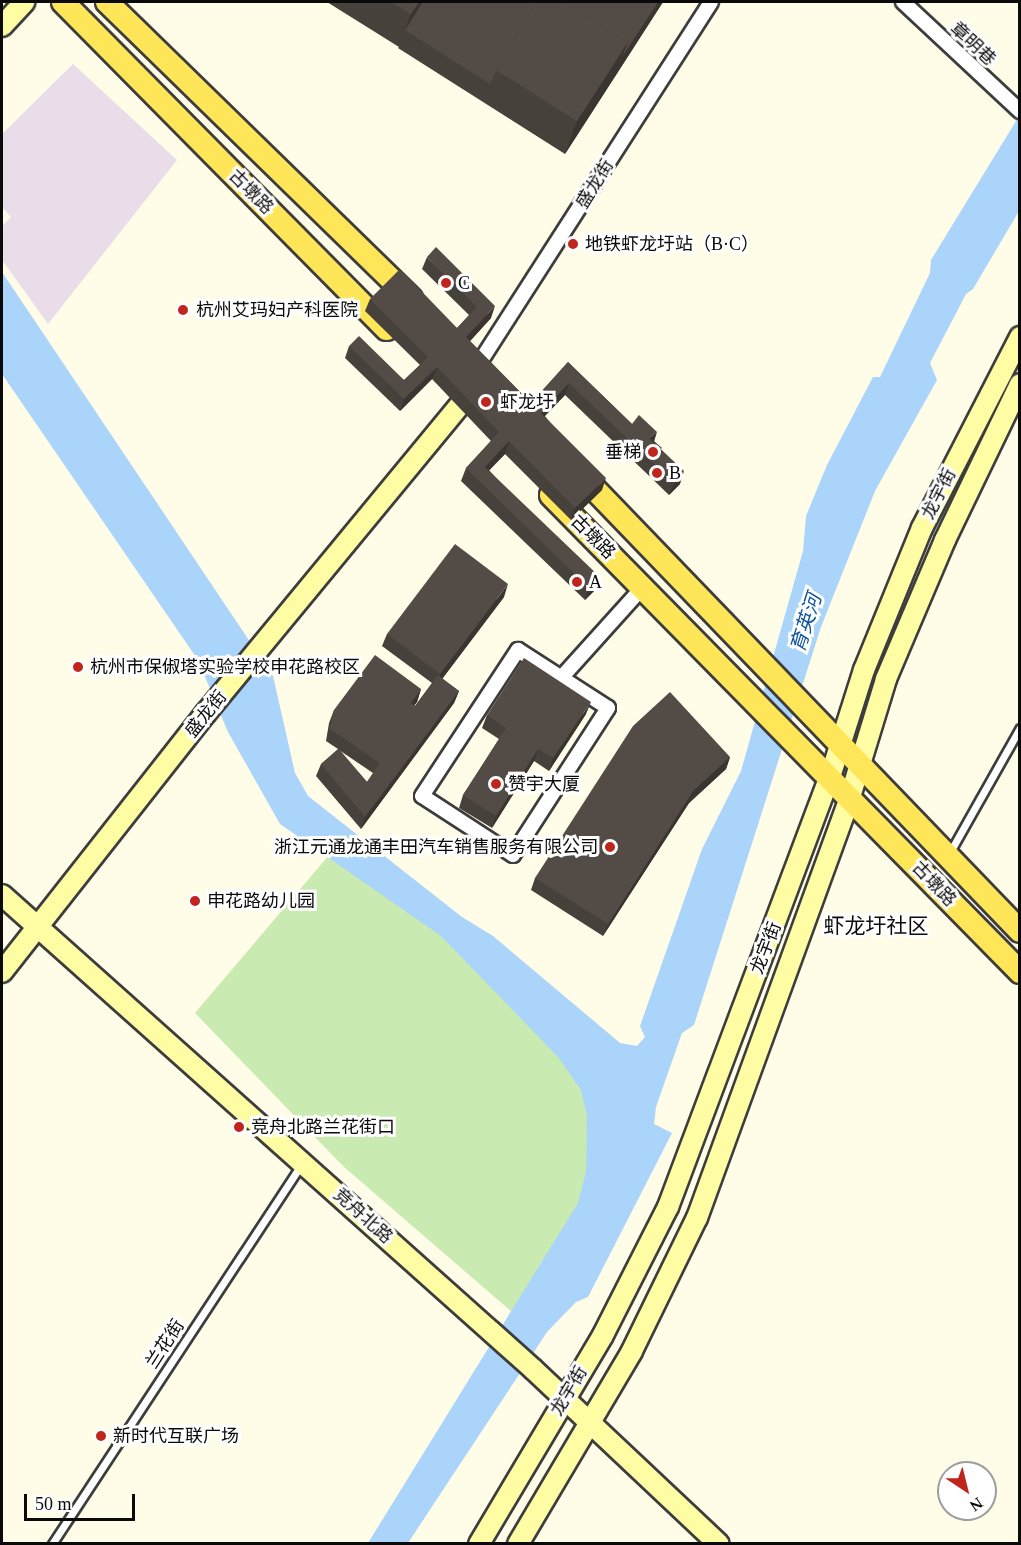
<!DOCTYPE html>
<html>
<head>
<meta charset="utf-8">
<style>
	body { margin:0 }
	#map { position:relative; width:1021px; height:1545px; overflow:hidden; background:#fffce8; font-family:"Times New Roman","Noto Sans SC",serif }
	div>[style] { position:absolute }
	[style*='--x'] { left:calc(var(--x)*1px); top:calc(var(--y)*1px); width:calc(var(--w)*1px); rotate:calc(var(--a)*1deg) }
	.industrial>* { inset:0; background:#eaddea }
	.green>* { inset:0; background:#c9eab0 }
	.water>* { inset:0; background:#aad4f9 }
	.roads { filter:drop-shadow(2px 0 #3d3d3d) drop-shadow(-2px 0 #3d3d3d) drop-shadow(0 2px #3d3d3d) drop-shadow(0 -2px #3d3d3d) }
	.lane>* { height:7px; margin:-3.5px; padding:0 3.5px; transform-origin:3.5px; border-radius:3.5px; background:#fff }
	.street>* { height:14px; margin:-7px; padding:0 7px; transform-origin:7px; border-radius:7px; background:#fff }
	.secondary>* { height:20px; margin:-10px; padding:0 10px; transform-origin:10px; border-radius:10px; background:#fffda3 }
	.primary>* { height:22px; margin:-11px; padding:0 11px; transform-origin:11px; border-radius:11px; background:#ffe558 }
	.wall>* { inset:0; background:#47413c }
	.shaded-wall>* { inset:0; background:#3a3531 }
	.building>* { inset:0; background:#534c46 }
	.dots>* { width:16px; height:16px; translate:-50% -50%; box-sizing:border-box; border:3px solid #fff; border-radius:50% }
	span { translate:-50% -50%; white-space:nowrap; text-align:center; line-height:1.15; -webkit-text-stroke:6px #fff; paint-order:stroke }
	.street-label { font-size:18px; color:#0a0a0a }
	.poi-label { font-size:18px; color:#0a0a0a }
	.left { translate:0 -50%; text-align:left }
	.right { translate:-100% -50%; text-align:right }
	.water-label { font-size:20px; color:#1054a0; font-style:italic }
	.quarter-label { font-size:21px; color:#0a0a0a }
	.frame { position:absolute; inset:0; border:3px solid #0a0a0a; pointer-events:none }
	.north { position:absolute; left:937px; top:1461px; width:60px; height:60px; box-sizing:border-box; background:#fff; border:2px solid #9d9d9d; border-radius:50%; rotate:145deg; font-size:16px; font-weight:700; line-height:24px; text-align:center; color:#0a0a0a }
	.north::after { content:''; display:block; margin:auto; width:21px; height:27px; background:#bf241d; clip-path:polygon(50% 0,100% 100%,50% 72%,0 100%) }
	.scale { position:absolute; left:24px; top:1494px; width:111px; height:27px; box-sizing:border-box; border:3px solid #0a0a0a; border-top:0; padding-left:8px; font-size:18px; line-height:21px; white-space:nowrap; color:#0a0a0a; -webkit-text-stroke:4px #fff; paint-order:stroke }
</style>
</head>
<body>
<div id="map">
	<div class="industrial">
		<i style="clip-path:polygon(73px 64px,177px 160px,48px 324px,2px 260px,2px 226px,11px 217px,2px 207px,2px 134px)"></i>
	</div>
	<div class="green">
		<i style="clip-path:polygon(341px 841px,639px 1103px,527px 1325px,343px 1166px,195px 1013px)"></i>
	</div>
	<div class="water">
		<i style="clip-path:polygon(1019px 116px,1019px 211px,973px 289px,966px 294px,930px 363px,937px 380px,875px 491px,821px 627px,694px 1025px,682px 1033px,656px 1107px,654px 1124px,672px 1133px,588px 1297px,576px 1302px,547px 1332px,408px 1543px,368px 1543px,578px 1203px,586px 1171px,587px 1116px,581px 1090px,558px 1057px,441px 936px,280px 824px,228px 732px,198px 660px,2px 374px,2px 272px,273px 676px,295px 773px,308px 796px,462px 917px,493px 936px,620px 1043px,637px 1046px,645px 1037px,640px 1026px,702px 849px,741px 771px,803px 551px,806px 516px,827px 465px,873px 377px,880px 377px,930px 273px,931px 260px)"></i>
	</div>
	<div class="roads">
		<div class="lane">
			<i style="--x:950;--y:852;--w:142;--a:-60.6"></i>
			<i style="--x:52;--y:1544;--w:455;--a:-56.7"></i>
		</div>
		<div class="street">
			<i style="--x:903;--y:2;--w:160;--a:43"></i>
			<i style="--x:478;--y:365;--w:431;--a:-57.3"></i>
			<i style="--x:518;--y:650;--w:107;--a:32.8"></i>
			<i style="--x:608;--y:708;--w:175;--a:122.9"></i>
			<i style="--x:513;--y:855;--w:108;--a:-147"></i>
			<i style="--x:422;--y:796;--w:175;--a:-56.7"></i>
			<i style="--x:561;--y:678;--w:122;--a:-48"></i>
		</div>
		<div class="secondary">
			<i style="--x:2;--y:26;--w:33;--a:-47"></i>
			<i style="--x:2;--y:895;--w:712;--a:41.75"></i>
			<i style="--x:533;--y:1369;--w:255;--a:43.3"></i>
			<i style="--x:2;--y:972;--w:330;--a:-51.8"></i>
			<i style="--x:206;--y:713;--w:401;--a:-50.5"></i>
			<i style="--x:479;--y:1544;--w:243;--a:-59.3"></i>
			<i style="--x:603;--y:1335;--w:144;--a:-63.1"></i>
			<i style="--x:668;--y:1207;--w:460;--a:-69.4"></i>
			<i style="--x:830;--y:777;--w:112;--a:-72.4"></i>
			<i style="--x:864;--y:670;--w:153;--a:-67.8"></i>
			<i style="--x:922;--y:528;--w:215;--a:-62.8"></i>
			<i style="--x:518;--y:1544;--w:224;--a:-59.4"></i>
			<i style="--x:632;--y:1351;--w:148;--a:-64"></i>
			<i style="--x:697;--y:1218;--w:448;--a:-70"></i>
			<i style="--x:850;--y:797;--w:123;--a:-73"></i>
			<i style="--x:886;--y:679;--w:151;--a:-67"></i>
			<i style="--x:945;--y:540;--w:173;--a:-64.3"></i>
		</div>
		<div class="primary">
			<i style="--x:63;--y:2;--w:460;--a:45.3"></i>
			<i style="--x:107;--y:2;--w:425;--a:44.3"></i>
			<i style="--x:578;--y:472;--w:637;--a:46.08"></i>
			<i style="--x:551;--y:495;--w:669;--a:45.48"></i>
		</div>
	</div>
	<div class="wall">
		<i style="clip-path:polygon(327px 2px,663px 2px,565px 154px,398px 48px,399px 47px)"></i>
		<i style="clip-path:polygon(427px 257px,491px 318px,470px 341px,531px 403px,568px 362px,632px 424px,654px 441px,661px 450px,680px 484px,669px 495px,565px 395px,545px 416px,602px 490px,571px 520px,505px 454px,489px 470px,595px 590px,585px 600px,461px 481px,466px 468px,491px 441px,432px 379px,400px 411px,345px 358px,349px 346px,404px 380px,420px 365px,365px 311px,370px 299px,457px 328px,469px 315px,422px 269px)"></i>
		<i style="clip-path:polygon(evenodd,504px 597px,442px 679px,459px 691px,454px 703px,361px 829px,316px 776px,321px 764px,338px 749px,326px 741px,329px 723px,334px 710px,421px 689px,417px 702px,414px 705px,415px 706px,432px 683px,382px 646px,387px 634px,504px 597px,339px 750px,373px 773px,367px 782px,339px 750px)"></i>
		<i style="clip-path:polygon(586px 714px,549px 771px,534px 761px,492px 828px,459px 808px,463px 795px,499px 739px,482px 728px,487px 715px)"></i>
		<i style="clip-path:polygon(730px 757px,726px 769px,689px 803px,603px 936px,531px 890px,535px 878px)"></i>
	</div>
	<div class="shaded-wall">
		<i style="clip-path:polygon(419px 2px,428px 2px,405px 30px,411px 14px)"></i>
		<i style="clip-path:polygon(658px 2px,663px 2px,616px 75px,622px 57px)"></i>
		<i style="clip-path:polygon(628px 42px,616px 75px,565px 154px,577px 121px)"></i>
		<i style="clip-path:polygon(495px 306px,491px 318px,462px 350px,466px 337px)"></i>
		<i style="clip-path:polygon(437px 367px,432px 379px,400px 411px,404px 399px)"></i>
		<i style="clip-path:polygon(569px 383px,565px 395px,536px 425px,541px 413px)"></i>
		<i style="clip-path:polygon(657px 432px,653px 445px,649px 438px)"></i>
		<i style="clip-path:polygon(509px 441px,505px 454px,481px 479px,485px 467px)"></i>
		<i style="clip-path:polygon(684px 471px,680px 484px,669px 495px,674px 483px)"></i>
		<i style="clip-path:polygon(606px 478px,602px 490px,571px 520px,575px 508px)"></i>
		<i style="clip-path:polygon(600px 577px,595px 590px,585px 600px,589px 588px)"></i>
		<i style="clip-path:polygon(508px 584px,504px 597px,436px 687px,440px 674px)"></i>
		<i style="clip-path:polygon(421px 689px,417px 702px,407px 715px,411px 703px)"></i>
		<i style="clip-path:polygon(459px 691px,454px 703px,361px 829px,365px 817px)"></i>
		<i style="clip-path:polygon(591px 702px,586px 714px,549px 771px,553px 758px)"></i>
		<i style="clip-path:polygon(538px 749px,534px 761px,492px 828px,496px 816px)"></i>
		<i style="clip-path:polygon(730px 757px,726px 769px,689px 803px,603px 936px,608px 924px,693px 791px)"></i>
	</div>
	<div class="building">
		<i style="clip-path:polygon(391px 2px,419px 2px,411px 14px)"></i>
		<i style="clip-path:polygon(423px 2px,537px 2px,496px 70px,490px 84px,405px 30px)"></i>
		<i style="clip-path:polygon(537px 2px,562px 2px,628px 42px,577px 121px,496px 70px)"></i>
		<i style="clip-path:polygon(562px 2px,658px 2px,622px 57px,628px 42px)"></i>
		<i style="clip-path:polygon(436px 247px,495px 306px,466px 337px,531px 403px,568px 362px,632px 424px,639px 415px,657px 432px,649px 438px,684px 471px,674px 483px,569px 383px,541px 413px,606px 478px,575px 508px,509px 441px,485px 467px,600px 577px,589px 588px,466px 468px,499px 432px,437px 367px,404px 399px,349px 346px,359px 336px,404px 380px,428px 357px,370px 299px,400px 269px,457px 328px,477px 307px,427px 257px)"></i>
		<i style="clip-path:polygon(654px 441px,662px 448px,661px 449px,654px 442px)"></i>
		<i style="clip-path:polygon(455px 544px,508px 584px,440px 674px,387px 634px)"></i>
		<i style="clip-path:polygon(375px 655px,421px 689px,411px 703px,415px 706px,438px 675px,459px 691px,365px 817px,321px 764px,339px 749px,367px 782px,380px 763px,330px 729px,334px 710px)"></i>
		<i style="clip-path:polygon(524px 658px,591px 702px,553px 758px,538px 749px,496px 816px,463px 795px,506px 728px,487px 715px)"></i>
		<i style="clip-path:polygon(670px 692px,730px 757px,693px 791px,608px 924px,535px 878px,633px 726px)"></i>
	</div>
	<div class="dots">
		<i style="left:573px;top:244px;background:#bf241d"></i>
		<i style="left:446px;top:283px;background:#bf241d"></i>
		<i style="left:183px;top:310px;background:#bf241d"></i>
		<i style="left:486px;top:402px;background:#bf241d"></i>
		<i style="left:653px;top:452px;background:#bf241d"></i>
		<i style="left:657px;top:473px;background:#bf241d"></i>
		<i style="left:577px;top:582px;background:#bf241d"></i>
		<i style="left:78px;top:667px;background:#bf241d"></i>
		<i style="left:496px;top:784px;background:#bf241d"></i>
		<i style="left:610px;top:847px;background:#bf241d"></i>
		<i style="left:195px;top:901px;background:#bf241d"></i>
		<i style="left:239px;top:1127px;background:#bf241d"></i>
		<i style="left:101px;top:1436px;background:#bf241d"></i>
	</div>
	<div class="street-label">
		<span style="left:973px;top:44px;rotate:43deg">章明巷</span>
		<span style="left:595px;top:184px;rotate:-58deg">盛龙街</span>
		<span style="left:251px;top:192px;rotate:45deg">古墩路</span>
		<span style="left:939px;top:494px;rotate:-63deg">龙宇街</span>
		<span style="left:593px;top:537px;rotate:45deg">古墩路</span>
		<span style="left:206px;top:714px;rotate:-51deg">盛龙街</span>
		<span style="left:934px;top:884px;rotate:46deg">古墩路</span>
		<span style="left:766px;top:948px;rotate:-69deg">龙宇街</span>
		<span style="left:363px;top:1216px;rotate:42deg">竞舟北路</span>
		<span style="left:165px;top:1344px;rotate:-57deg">兰花街</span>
		<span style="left:569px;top:1391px;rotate:-59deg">龙宇街</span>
	</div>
	<div class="poi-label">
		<span class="left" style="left:585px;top:244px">地铁虾龙圩站（B·C）</span>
		<span class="left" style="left:458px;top:283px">C</span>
		<span class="left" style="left:196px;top:310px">杭州艾玛妇产科医院</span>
		<span class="left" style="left:500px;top:402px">虾龙圩</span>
		<span class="right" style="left:641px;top:452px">垂梯</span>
		<span class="left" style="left:669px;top:473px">B</span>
		<span class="left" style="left:589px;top:582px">A</span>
		<span class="left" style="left:90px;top:667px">杭州市保俶塔实验学校申花路校区</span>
		<span class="left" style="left:508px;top:784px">赞宇大厦</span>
		<span class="right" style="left:598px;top:847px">浙江元通龙通丰田汽车销售服务有限公司</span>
		<span class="left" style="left:207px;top:901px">申花路幼儿园</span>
		<span class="left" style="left:251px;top:1127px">竞舟北路兰花街口</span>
		<span class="left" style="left:113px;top:1436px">新时代互联广场</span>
	</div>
	<div class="water-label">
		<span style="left:806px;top:623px;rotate:-72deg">育英河</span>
	</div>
	<div class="quarter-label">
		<span style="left:876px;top:926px">虾龙圩社区</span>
	</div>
	<div class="frame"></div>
	<div class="north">N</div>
	<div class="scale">50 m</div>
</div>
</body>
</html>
